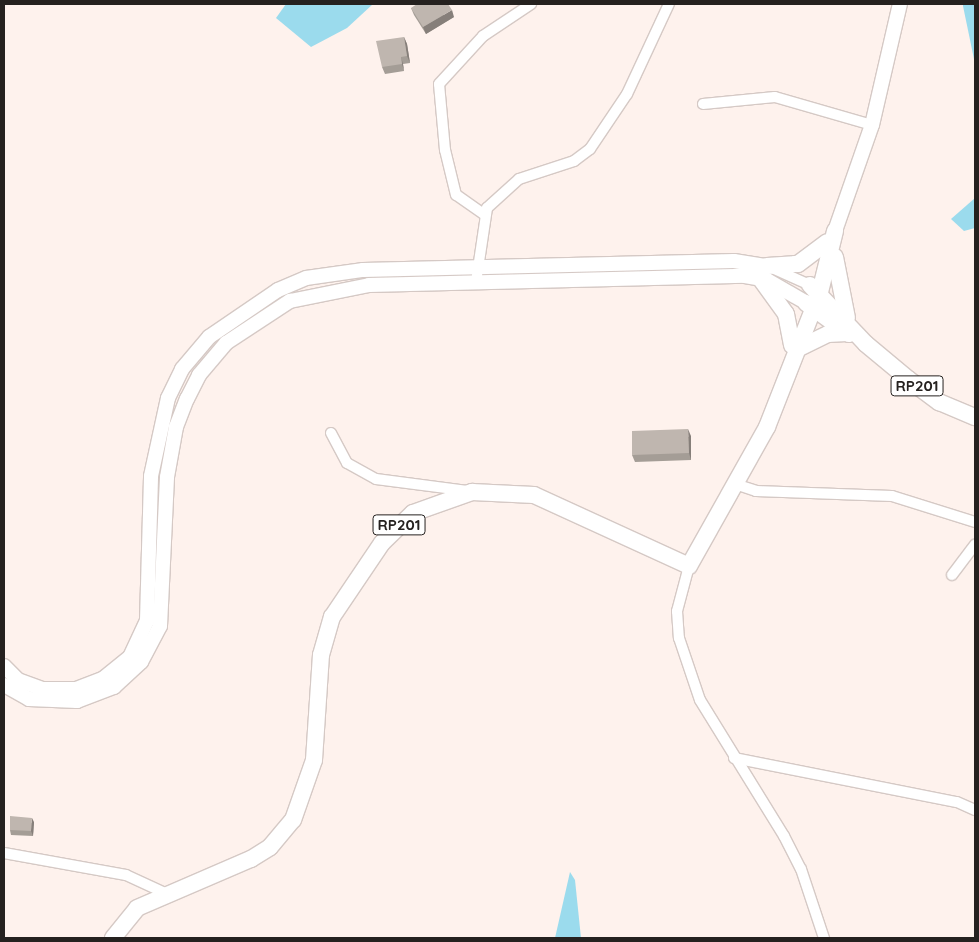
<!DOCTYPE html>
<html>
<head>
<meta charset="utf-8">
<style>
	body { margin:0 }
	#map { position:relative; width:979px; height:942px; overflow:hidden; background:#fef2ed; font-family:Quicksand,sans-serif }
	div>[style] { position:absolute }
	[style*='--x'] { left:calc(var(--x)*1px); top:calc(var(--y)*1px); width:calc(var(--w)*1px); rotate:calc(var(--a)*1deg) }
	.water>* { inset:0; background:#9bdbed }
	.roads { filter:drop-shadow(1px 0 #d5c9c5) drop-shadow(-1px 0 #d5c9c5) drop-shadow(0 1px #d5c9c5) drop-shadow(0 -1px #d5c9c5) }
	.street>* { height:10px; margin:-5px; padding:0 5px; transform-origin:5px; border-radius:5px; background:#fff }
	.secondary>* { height:14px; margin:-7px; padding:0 7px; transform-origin:7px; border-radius:7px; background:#fff }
	.primary>* { height:16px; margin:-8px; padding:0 8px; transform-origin:8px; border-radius:8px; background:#fff }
	.wall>* { inset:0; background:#a49d96 }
	.shaded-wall>* { inset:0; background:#867f7a }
	.building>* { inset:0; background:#bfb6af }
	span { translate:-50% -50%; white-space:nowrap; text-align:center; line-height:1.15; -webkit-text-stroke:4px #fff; paint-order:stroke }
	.shield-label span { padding:1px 4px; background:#fff; border:1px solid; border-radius:4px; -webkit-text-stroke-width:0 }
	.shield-label { font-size:15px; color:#25211f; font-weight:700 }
	.frame { position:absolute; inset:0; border:5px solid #25211f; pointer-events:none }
</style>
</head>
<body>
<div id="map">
	<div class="water">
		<i style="clip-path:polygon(286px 4px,373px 4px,347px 28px,311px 47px,276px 18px)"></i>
		<i style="clip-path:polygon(963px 4px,975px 4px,975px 64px,963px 6px)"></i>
		<i style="clip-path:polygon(975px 198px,975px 228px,964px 231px,951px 219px)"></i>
		<i style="clip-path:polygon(570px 872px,575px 880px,581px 938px,555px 938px)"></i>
	</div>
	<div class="roads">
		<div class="street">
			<i style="--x:703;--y:104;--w:72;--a:-5.6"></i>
			<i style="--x:775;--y:97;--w:101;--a:16.1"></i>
			<i style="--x:485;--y:215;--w:35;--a:-145"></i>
			<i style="--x:456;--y:195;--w:46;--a:-103.7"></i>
			<i style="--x:445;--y:150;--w:66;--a:-95.2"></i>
			<i style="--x:439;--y:84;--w:65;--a:-47.5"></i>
			<i style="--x:483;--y:36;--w:58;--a:-33.7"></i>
			<i style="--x:772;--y:268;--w:42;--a:24.1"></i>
			<i style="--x:476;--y:282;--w:75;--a:-81.5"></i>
			<i style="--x:487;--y:208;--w:43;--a:-42.2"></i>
			<i style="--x:519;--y:179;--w:58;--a:-18.1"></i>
			<i style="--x:574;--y:161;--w:20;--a:-37"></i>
			<i style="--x:590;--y:149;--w:66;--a:-56.1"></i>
			<i style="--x:627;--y:94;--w:99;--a:-65"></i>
			<i style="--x:331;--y:433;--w:34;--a:62"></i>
			<i style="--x:347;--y:463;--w:33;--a:29"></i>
			<i style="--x:376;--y:479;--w:94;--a:7.4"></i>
			<i style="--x:738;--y:485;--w:19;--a:18"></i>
			<i style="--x:756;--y:491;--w:136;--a:2.1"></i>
			<i style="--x:892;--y:496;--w:87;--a:17.4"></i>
			<i style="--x:689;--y:566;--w:47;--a:104.9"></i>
			<i style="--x:677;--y:611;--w:27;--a:86"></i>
			<i style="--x:679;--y:638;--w:65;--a:71.3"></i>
			<i style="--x:700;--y:700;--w:160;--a:58.3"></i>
			<i style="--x:784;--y:836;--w:37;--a:63"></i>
			<i style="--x:801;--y:869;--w:73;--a:71.6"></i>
			<i style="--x:952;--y:575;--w:38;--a:-53"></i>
			<i style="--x:734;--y:758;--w:227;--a:11.2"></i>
			<i style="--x:957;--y:802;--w:20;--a:24"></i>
			<i style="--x:4;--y:853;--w:124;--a:10.2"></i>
			<i style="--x:126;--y:875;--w:43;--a:24.8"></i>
		</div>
		<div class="secondary">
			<i style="--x:835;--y:231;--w:112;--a:-70.8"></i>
			<i style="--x:872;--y:125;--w:124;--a:-77"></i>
			<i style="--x:4;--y:666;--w:20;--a:45"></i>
			<i style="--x:18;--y:680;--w:27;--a:20"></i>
			<i style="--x:43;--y:689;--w:33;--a:0"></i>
			<i style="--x:76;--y:689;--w:30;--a:-21"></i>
			<i style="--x:104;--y:678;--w:33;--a:-39"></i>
			<i style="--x:130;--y:657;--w:40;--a:-65"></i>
			<i style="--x:147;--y:621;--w:145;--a:-88.4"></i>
			<i style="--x:151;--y:476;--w:80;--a:-77.7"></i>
			<i style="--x:168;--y:398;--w:32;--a:-64"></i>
			<i style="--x:182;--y:369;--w:42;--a:-49.8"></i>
			<i style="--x:209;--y:337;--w:83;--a:-34.3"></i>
			<i style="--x:278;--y:290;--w:30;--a:-23"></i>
			<i style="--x:306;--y:278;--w:58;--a:-8"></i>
			<i style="--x:363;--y:270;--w:371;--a:-1.4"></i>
			<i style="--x:734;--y:261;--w:33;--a:9"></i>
			<i style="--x:4;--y:685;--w:29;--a:29"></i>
			<i style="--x:29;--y:699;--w:48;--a:2.4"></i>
			<i style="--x:77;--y:701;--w:40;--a:-21"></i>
			<i style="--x:114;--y:687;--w:37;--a:-43"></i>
			<i style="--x:141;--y:662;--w:41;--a:-62.2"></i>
			<i style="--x:160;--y:626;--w:149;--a:-87.3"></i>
			<i style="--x:167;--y:477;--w:51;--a:-79.8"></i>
			<i style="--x:176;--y:427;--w:30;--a:-69"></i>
			<i style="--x:187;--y:399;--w:27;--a:-63"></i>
			<i style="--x:199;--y:375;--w:42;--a:-49.8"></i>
			<i style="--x:226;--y:343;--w:77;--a:-33.3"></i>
			<i style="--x:290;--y:301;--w:81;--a:-11.4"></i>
			<i style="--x:369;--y:285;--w:376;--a:-1.4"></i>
			<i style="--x:745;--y:276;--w:22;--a:10"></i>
			<i style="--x:767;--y:280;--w:44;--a:30.1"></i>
		</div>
		<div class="primary">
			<i style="--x:835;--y:257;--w:62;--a:78.9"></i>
			<i style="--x:767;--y:266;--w:31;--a:-4"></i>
			<i style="--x:798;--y:264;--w:36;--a:-37"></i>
			<i style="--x:760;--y:278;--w:44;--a:54.2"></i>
			<i style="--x:786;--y:314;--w:32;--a:79"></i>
			<i style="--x:810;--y:285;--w:81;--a:46.5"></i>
			<i style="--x:866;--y:344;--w:55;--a:39.8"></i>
			<i style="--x:908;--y:379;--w:39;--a:37"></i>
			<i style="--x:939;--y:402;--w:39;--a:23"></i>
			<i style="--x:806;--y:303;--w:53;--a:35.8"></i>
			<i style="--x:797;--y:349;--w:34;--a:-26"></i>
			<i style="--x:828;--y:334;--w:19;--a:-3"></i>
			<i style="--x:113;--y:938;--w:38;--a:-51"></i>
			<i style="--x:137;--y:908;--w:124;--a:-23.3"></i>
			<i style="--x:251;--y:859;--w:22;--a:-32"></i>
			<i style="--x:270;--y:847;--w:35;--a:-50"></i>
			<i style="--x:293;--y:820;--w:64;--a:-70.7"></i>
			<i style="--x:314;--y:760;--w:105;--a:-86.2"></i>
			<i style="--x:321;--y:655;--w:40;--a:-74"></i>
			<i style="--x:332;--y:617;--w:89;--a:-56"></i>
			<i style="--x:382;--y:543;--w:43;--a:-44.1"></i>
			<i style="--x:413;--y:513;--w:63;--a:-19.6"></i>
			<i style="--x:472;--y:492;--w:62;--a:2.8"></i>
			<i style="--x:534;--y:495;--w:170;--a:24.6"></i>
			<i style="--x:689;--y:566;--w:159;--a:-60.7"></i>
			<i style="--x:767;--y:427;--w:145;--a:-68.6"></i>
			<i style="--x:820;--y:292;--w:63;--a:-76.2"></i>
		</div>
	</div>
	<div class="wall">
		<i style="clip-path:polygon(411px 8px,454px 17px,426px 34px,414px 15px)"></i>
		<i style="clip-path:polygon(404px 37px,407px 44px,410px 63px,403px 64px,404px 71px,385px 74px,382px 67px)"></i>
		<i style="clip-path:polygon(691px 436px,691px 460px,635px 462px,632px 455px)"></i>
		<i style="clip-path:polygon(34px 822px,33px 836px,11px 835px,10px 830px)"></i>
	</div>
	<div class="shaded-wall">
		<i style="clip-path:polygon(452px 10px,454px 17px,426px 34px,423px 27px)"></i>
		<i style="clip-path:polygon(404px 37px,407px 44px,410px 63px,407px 56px)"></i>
		<i style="clip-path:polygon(401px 57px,403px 64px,404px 71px,402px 64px)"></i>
		<i style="clip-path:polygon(688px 429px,691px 436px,691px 460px,689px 453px)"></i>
		<i style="clip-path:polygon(32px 818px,34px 822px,33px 836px,31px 831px)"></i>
	</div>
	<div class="building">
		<i style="clip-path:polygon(417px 4px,448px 4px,452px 10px,423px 27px,411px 8px)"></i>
		<i style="clip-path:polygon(404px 37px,407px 56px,401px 57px,402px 64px,382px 67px,376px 41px)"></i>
		<i style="clip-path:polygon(688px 429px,689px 453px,632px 455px,632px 431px)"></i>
		<i style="clip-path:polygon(10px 816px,32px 818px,31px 831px,10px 830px)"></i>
	</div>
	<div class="shield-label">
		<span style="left:917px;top:386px">RP201</span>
		<span style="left:399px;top:525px">RP201</span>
	</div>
	<div class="frame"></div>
</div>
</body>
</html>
